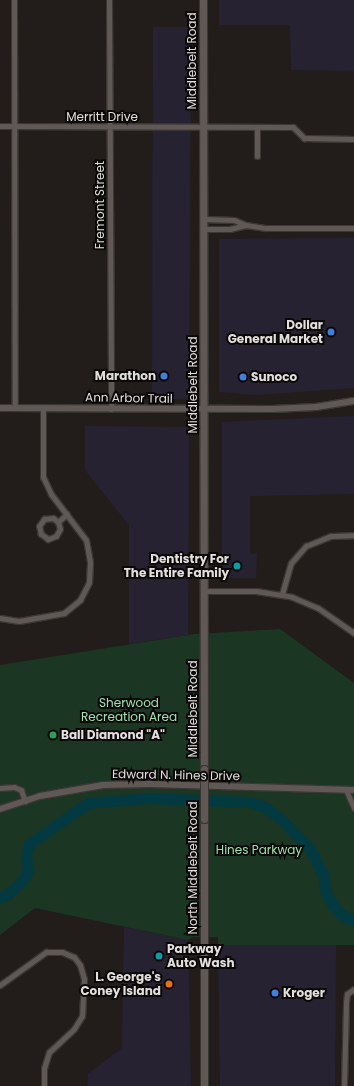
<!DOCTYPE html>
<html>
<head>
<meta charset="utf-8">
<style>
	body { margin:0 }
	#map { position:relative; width:354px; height:1086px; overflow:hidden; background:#221d1a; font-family:Poppins,sans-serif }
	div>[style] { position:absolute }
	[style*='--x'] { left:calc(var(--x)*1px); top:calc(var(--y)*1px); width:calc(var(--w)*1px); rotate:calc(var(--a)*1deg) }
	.commercial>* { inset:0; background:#272232 }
	.green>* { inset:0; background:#1b3623 }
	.river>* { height:11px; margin:-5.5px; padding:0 5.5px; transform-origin:5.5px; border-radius:5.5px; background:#033a41 }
	.roads { filter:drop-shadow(1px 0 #3b3735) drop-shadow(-1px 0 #3b3735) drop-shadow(0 1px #3b3735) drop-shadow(0 -1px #3b3735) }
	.minor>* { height:5px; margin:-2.5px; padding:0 2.5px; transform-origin:2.5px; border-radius:2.5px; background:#5f5855 }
	.tertiary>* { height:6px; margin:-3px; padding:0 3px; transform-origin:3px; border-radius:3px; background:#5f5855 }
	.secondary>* { height:7px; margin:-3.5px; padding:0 3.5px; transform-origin:3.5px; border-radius:3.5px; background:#5f5855 }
	.bridges { filter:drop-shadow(1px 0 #3b3735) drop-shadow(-1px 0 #3b3735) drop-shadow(0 1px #3b3735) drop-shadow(0 -1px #3b3735) }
	.secondary-bridge>* { height:7px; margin:-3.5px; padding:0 3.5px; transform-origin:3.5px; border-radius:3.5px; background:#5f5855 }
	.dots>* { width:11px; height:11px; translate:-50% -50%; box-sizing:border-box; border:2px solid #0a0807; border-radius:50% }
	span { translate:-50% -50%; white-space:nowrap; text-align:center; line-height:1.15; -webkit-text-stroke:4px #0a0807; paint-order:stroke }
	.street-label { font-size:12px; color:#e3dfde }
	.poi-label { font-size:12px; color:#e3dfde; font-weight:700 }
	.right { translate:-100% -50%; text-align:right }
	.left { translate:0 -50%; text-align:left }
	.park-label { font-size:12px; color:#9ee1af }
</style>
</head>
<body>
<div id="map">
	<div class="commercial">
		<i style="clip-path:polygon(219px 0,354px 0,354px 71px,291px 70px,290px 25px,219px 25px)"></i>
		<i style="clip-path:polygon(153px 27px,191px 27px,189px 399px,152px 398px)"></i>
		<i style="clip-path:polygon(354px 238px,354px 388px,257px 395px,219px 392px,219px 239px)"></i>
		<i style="clip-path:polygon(354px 416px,354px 494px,250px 496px,250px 554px,257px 553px,256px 578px,222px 578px,222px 422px)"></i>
		<i style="clip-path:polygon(85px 426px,189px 427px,188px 635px,129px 644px,129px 525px,85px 470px)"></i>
		<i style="clip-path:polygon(124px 927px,188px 940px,191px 1086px,87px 1086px,88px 1074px,122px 1048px)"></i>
		<i style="clip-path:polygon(218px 945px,336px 945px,335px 1086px,220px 1086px)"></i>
	</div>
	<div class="green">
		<i style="clip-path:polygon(280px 629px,354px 683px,354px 945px,218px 945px,218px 937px,193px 937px,188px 940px,35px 908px,0 935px,0 665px,195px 634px)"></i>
	</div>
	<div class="river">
		<i style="--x:0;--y:898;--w:9;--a:-27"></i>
		<i style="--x:8;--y:894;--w:21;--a:-43"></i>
		<i style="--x:23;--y:880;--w:10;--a:-61"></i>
		<i style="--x:28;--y:871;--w:15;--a:-98"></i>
		<i style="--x:26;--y:856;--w:12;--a:-76"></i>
		<i style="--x:29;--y:844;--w:72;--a:-34.8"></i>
		<i style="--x:88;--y:803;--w:59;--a:-4.8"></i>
		<i style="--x:147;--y:798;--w:102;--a:2.2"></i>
		<i style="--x:249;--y:802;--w:17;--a:17"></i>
		<i style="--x:265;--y:807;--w:20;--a:37"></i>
		<i style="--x:281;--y:819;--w:42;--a:46"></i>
		<i style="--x:310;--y:849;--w:28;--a:63"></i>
		<i style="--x:323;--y:874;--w:19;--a:81"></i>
		<i style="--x:326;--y:893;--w:14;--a:60"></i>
		<i style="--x:333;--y:905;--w:15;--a:48"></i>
		<i style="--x:343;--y:916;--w:12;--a:20"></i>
	</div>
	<div class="roads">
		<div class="minor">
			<i style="--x:14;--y:0;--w:408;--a:89.9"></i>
			<i style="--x:109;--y:0;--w:409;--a:89.7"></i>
			<i style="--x:0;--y:126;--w:293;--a:0.2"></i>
			<i style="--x:293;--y:127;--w:16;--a:45"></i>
			<i style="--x:304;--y:138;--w:50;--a:1.1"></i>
			<i style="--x:257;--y:127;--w:29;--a:90"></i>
			<i style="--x:204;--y:219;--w:30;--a:2"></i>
			<i style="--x:234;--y:220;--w:13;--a:23"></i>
			<i style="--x:246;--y:225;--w:20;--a:9"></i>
			<i style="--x:266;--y:228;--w:88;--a:0"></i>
			<i style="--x:204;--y:229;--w:26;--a:0"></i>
			<i style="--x:230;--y:229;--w:16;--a:-14"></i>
			<i style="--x:58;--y:522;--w:7;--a:74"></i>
			<i style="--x:60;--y:529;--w:8;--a:120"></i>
			<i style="--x:56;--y:536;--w:9;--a:159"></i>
			<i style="--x:48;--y:539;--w:9;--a:-144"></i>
			<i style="--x:41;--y:534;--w:8;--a:-104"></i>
			<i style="--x:39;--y:526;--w:9;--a:-54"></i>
			<i style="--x:44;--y:519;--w:9;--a:-6"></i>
			<i style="--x:53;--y:518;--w:6;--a:39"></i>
			<i style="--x:58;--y:522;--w:12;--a:-42"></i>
			<i style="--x:204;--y:591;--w:52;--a:0"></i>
			<i style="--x:256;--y:591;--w:36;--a:9"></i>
			<i style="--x:292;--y:597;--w:28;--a:23"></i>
			<i style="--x:318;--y:608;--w:44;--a:34.8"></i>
			<i style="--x:282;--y:594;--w:32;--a:-74"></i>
			<i style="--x:291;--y:563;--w:23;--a:-49"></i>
			<i style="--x:306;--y:546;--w:27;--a:-22"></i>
			<i style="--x:331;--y:536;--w:23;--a:-2"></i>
			<i style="--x:0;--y:618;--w:19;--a:9"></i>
			<i style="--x:19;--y:621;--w:46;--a:-10.1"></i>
			<i style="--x:64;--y:613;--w:21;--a:-39"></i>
			<i style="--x:80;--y:600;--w:20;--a:-63"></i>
			<i style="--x:89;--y:582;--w:20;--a:-87"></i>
			<i style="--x:90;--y:562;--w:22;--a:-100"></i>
			<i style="--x:86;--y:540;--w:58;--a:-127.3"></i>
			<i style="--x:51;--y:494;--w:19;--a:-115"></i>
			<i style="--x:43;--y:477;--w:69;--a:-90"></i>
			<i style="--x:0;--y:788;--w:14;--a:-4"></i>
			<i style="--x:14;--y:787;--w:8;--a:23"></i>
			<i style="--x:21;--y:790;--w:12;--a:70"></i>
			<i style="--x:346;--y:790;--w:20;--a:66"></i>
			<i style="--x:0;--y:985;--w:57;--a:-35.7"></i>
			<i style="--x:46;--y:952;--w:16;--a:0"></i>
			<i style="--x:62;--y:952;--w:13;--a:23"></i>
			<i style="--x:74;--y:957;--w:10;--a:53"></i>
			<i style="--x:80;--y:965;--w:15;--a:74"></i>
			<i style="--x:84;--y:979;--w:37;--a:93"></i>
			<i style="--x:82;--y:1016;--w:15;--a:122"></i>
			<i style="--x:74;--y:1029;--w:34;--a:137"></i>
			<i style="--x:49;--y:1052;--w:17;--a:107"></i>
			<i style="--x:44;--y:1068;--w:18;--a:90"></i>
			<i style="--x:344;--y:1086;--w:84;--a:-88.6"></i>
			<i style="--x:346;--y:1002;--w:8;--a:-83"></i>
			<i style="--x:347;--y:994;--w:9;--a:-36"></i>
		</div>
		<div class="tertiary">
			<i style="--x:0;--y:408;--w:273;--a:0.2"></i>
			<i style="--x:273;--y:409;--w:43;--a:-2.7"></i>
			<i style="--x:316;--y:407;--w:38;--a:-9"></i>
			<i style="--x:0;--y:809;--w:42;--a:-18"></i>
			<i style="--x:40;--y:796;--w:64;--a:-9.9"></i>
			<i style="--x:103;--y:785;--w:47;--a:-1.2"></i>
			<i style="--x:150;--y:784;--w:204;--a:1.7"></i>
		</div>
		<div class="secondary">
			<i style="--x:203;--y:0;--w:769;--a:89.93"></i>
			<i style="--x:204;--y:1086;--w:267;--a:-90"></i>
		</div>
	</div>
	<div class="bridges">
		<div class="secondary-bridge">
			<i style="--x:204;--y:819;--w:50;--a:-90"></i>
		</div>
	</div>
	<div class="dots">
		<i style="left:331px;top:332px;background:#3f7fe0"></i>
		<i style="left:164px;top:376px;background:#3f7fe0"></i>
		<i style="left:243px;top:377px;background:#3f7fe0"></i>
		<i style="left:237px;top:566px;background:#0f9aa8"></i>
		<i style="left:53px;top:735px;background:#2e9e5b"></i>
		<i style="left:159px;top:956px;background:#0f9aa8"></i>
		<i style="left:169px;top:984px;background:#e8710a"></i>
		<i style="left:275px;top:993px;background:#3f7fe0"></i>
	</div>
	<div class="street-label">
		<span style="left:192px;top:61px;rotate:-90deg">Middlebelt Road</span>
		<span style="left:102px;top:117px">Merritt Drive</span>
		<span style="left:100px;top:205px;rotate:-90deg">Fremont Street</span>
		<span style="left:193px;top:385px;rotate:-90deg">Middlebelt Road</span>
		<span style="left:129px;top:398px;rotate:1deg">Ann Arbor Trail</span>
		<span style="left:193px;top:709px;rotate:-90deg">Middlebelt Road</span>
		<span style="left:176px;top:775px;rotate:1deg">Edward N. Hines Drive</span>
		<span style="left:193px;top:868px;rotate:-90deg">North Middlebelt Road</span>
	</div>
	<div class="poi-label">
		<span class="right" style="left:323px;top:332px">Dollar<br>General Market</span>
		<span class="right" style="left:156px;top:376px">Marathon</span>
		<span class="left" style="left:251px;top:377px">Sunoco</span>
		<span class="right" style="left:229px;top:566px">Dentistry For<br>The Entire Family</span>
		<span class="left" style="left:61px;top:735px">Ball Diamond "A"</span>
		<span class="left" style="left:167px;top:956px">Parkway<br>Auto Wash</span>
		<span class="right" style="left:161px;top:984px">L. George's<br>Coney Island</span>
		<span class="left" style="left:283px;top:993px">Kroger</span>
	</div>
	<div class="park-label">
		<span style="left:129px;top:710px">Sherwood<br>Recreation Area</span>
		<span style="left:259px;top:850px">Hines Parkway</span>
	</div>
</div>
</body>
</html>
